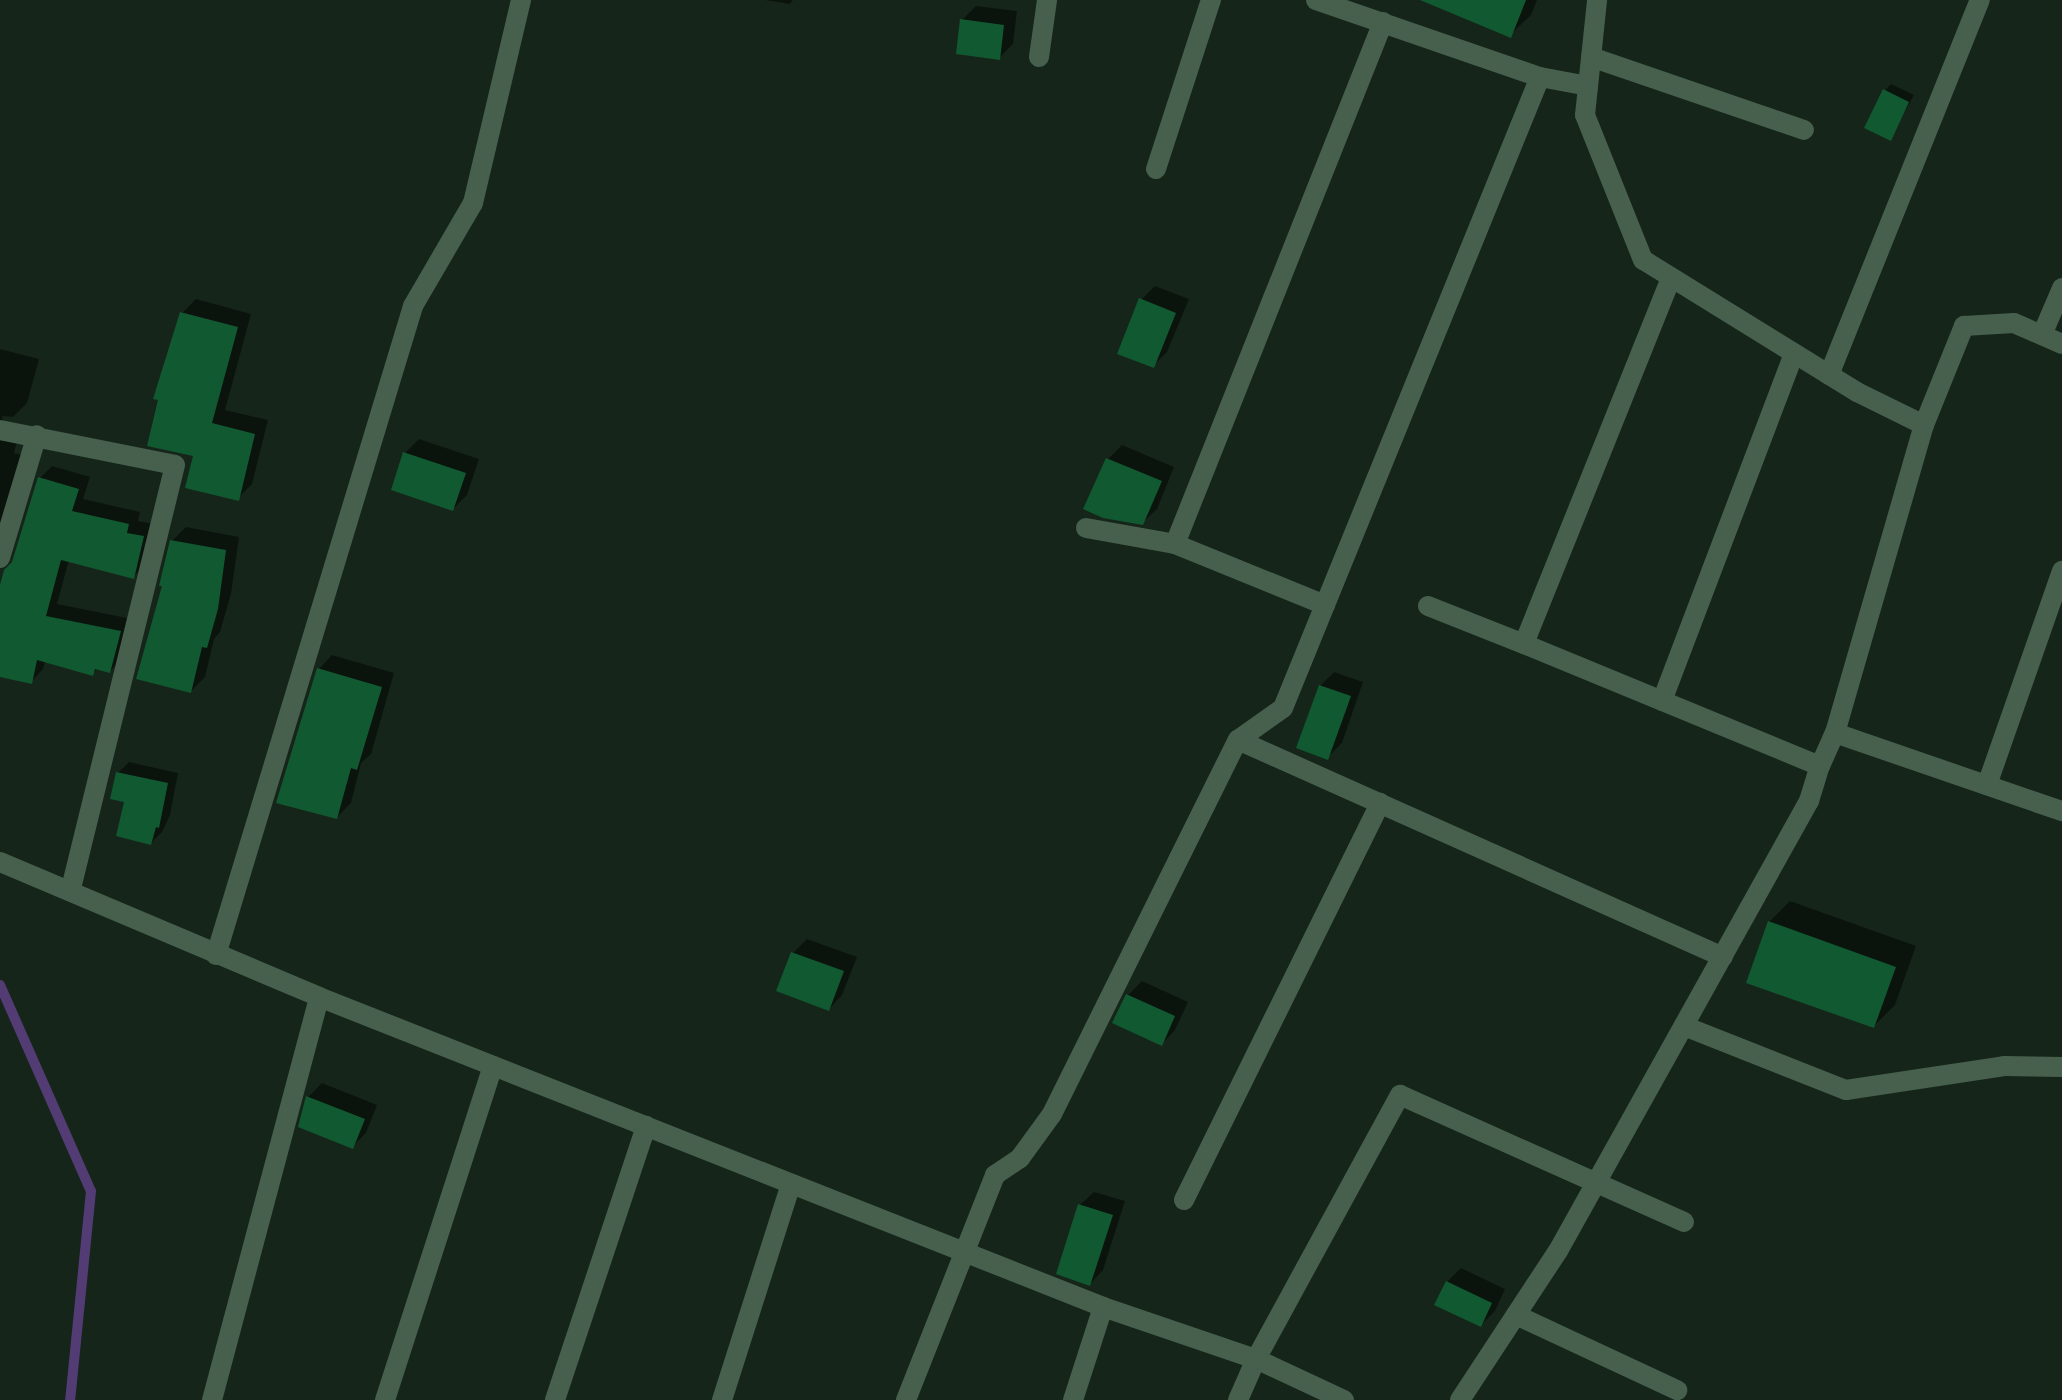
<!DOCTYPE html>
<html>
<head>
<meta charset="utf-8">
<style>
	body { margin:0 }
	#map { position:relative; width:2062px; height:1400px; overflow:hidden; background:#16251a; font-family:"PT Sans",sans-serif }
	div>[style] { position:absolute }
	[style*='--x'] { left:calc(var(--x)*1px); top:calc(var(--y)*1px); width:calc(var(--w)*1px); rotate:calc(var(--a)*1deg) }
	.shadow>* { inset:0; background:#0007 }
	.stream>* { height:10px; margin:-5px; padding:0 5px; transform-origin:5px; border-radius:5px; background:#533b74 }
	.building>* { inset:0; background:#115a31 }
	.minor>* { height:20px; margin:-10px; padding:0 10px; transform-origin:10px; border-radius:10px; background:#46604d }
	span { translate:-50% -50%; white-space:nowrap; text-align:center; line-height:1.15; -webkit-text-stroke:8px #16251a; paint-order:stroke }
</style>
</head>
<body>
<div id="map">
	<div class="shadow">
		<i style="clip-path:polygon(765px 0,793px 0,790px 4px)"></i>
		<i style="clip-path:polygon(1425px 0,1537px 0,1531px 15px,1510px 35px)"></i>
		<i style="clip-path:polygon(976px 6px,1017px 11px,1013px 44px,999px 58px,962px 20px)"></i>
		<i style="clip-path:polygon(1891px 84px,1914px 95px,1890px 138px,1885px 90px)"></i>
		<i style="clip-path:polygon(1155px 286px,1189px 299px,1167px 352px,1153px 366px,1141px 300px)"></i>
		<i style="clip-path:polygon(196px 299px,251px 314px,225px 410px,268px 420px,252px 484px,238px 498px,195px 455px,182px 313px)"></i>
		<i style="clip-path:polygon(0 349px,39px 359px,27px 403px,13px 417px,2px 416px,4px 426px,20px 431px,14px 453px,26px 456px,0 542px)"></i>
		<i style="clip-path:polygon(419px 439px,479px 459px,467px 495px,453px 509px,405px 453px)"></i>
		<i style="clip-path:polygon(1122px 445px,1174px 467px,1157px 509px,1142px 523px,1108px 459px)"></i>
		<i style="clip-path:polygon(52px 466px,90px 477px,83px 499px,140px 512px,138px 521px,155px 524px,145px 565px,133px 577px,69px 560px,57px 604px,132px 619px,122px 659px,110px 671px,98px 668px,92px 674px,45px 661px,43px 669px,31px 682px,0 675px,0 606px,40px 478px)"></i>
		<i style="clip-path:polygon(186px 527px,239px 537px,231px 594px,220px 632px,214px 639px,205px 677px,191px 691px,164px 585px,172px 541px)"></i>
		<i style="clip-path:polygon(332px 655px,394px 673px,371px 754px,361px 763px,351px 803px,337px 817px,319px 669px)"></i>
		<i style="clip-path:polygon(1334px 672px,1363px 682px,1342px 743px,1328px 757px,1320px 686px)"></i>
		<i style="clip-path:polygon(129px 762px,178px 773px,170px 815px,162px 832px,151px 843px,127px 801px,118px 773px)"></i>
		<i style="clip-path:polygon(1790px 901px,1916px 946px,1895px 1005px,1874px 1026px,1769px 922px)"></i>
		<i style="clip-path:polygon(807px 939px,857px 957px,842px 995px,829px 1009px,793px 953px)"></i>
		<i style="clip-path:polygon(1142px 981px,1188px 1002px,1175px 1030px,1162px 1044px,1114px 1022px,1128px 995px)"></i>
		<i style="clip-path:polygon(322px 1083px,377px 1105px,366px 1133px,352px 1147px,300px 1126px,308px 1097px)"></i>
		<i style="clip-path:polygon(1094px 1192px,1125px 1201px,1103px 1270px,1090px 1284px,1080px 1205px)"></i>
		<i style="clip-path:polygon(1461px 1268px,1505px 1289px,1495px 1311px,1481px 1325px,1447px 1282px)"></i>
	</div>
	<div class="stream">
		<i style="--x:0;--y:985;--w:225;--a:66.2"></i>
		<i style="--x:91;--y:1191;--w:210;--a:95.7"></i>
	</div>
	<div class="building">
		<i style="clip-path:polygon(1420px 0,1526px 0,1511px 38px)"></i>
		<i style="clip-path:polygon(960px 19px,1004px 25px,1000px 60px,956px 54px)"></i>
		<i style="clip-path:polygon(1883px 89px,1909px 102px,1891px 141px,1864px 128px)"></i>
		<i style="clip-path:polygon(1139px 298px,1176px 313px,1154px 368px,1117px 354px)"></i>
		<i style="clip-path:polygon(180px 312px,238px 327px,212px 423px,255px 434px,239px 501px,185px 488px,193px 456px,147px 446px,158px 400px,153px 399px)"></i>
		<i style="clip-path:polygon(403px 452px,466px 473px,453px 511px,391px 490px)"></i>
		<i style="clip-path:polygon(1106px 458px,1162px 481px,1143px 525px,1103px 518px,1083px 509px)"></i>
		<i style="clip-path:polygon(38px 477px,79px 489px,72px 511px,129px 524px,127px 533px,144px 536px,134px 579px,61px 560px,46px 616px,121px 631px,110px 673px,95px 669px,93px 676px,37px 660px,32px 684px,0 677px,0 585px,4px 570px,12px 562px)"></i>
		<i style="clip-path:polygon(170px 540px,226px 550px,218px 609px,207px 648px,202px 647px,191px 693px,136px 679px,162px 586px,159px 586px)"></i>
		<i style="clip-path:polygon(317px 668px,382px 687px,357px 770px,351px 768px,337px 819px,276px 803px)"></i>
		<i style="clip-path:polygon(1319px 685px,1351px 696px,1328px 760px,1296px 748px)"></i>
		<i style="clip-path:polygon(116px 772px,168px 783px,159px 828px,156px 827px,151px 845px,116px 836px,124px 802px,110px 799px)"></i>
		<i style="clip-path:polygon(1768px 921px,1896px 967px,1874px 1028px,1746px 983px)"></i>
		<i style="clip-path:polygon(791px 952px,844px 971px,829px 1011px,776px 991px)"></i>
		<i style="clip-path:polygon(1126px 994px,1175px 1016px,1162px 1046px,1112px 1023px)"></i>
		<i style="clip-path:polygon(306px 1096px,365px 1119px,353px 1149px,298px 1127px)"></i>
		<i style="clip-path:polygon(1078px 1204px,1113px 1215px,1090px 1286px,1056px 1274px)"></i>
		<i style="clip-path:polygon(1446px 1281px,1492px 1303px,1481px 1327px,1434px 1305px)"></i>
	</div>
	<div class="minor">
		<i style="--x:1316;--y:0;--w:237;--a:19"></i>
		<i style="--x:1540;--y:77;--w:49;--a:10.6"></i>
		<i style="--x:1039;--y:57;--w:58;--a:-82"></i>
		<i style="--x:1591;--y:57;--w:225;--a:18.9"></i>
		<i style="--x:1156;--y:169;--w:178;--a:-72"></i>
		<i style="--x:1671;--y:278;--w:394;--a:111.9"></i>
		<i style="--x:1524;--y:644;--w:320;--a:22.4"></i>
		<i style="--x:2042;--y:335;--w:51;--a:-66.9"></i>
		<i style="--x:1829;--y:375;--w:404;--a:-68.1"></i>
		<i style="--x:1924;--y:425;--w:107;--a:-68"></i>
		<i style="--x:1964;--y:326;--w:50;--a:-3.4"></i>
		<i style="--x:2014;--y:323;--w:52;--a:23.6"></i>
		<i style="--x:0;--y:430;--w:178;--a:11.3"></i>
		<i style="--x:175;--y:465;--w:439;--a:103.8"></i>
		<i style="--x:1086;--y:528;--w:90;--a:10.2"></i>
		<i style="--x:0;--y:558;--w:128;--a:-73.3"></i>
		<i style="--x:1325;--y:605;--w:162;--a:-157.9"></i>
		<i style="--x:1175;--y:544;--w:562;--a:-68.27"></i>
		<i style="--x:1428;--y:606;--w:103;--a:21.6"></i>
		<i style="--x:1662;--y:701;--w:372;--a:-69.2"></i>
		<i style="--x:1835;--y:733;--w:240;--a:19"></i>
		<i style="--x:1238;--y:740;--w:531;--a:24.1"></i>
		<i style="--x:1987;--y:785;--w:227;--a:-70.7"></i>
		<i style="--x:0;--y:862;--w:346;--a:22.9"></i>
		<i style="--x:319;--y:997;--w:843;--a:21.57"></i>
		<i style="--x:1103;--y:1307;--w:162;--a:18.8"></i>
		<i style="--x:1256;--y:1359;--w:97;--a:25"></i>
		<i style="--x:216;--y:955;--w:678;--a:-73.11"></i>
		<i style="--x:413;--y:306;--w:119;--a:-59.8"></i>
		<i style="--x:473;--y:203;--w:209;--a:-76.7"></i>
		<i style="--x:1684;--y:1026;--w:174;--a:21.6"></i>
		<i style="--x:1846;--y:1090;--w:160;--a:-8.6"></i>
		<i style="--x:2004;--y:1066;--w:58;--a:1"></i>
		<i style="--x:1184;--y:1200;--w:443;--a:-63.7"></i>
		<i style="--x:1516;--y:1315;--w:178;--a:25"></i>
		<i style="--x:212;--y:1400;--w:417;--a:-75.1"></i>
		<i style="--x:385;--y:1400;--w:351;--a:-72.1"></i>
		<i style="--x:555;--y:1400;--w:289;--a:-71.6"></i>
		<i style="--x:722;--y:1400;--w:227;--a:-72.3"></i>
		<i style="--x:906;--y:1400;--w:242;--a:-68.4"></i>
		<i style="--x:995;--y:1175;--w:30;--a:-34"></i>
		<i style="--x:1020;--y:1158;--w:54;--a:-54"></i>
		<i style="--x:1052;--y:1114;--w:418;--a:-63.6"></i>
		<i style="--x:1238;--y:740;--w:55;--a:-35.4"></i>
		<i style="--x:1283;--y:708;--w:681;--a:-67.84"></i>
		<i style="--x:1073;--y:1400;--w:98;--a:-72.1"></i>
		<i style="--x:1238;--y:1400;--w:45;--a:-66.3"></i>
		<i style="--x:1256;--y:1359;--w:301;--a:-61.4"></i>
		<i style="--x:1400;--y:1095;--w:311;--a:24.1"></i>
		<i style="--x:1460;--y:1400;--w:178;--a:-56.7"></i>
		<i style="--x:1558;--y:1251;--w:515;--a:-60.85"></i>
		<i style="--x:1809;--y:801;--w:37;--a:-73"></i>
		<i style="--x:1820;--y:766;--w:36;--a:-66"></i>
		<i style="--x:1835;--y:733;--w:321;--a:-73.9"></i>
		<i style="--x:1924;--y:425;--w:75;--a:-153.8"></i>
		<i style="--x:1857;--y:392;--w:251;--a:-148.3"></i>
		<i style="--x:1643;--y:260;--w:156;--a:-111.8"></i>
		<i style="--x:1585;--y:115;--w:116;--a:-84"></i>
	</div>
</div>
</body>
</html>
